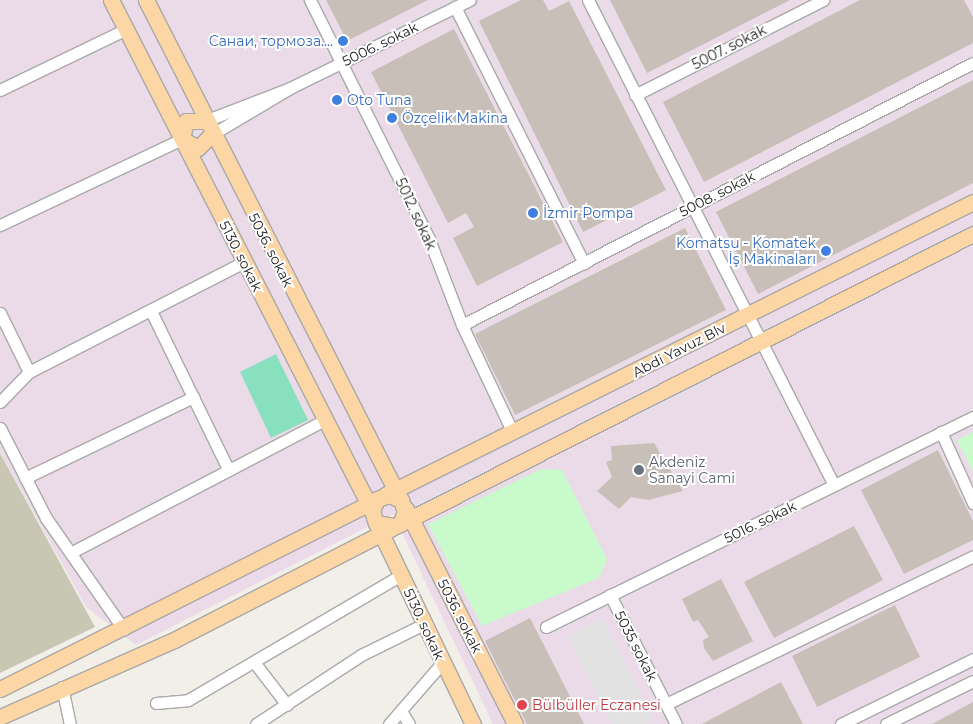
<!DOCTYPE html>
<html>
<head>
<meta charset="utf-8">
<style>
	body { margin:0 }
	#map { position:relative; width:973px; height:724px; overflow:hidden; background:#f2efe9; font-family:Montserrat,sans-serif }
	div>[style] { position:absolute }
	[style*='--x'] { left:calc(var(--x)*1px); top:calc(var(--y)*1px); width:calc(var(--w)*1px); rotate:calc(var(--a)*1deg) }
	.industrial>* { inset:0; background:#ebdbe8 }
	.construction>* { inset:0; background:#c7c7b4 }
	.park>* { inset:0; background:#c8facc }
	.pitch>* { inset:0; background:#88e0be }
	.parking>* { inset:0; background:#e2e2e2 }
	.building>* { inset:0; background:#c7bfb8 }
	.roads { filter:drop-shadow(1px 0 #a9a9a9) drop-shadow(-1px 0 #a9a9a9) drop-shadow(0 1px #a9a9a9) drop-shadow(0 -1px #a9a9a9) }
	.minor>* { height:11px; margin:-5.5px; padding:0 5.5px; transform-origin:5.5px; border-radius:5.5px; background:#fff }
	.major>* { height:15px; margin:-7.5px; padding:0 7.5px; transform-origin:7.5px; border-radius:7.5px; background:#fcd6a4 }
	.dots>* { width:14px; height:14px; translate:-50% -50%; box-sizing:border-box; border:2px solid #fff; border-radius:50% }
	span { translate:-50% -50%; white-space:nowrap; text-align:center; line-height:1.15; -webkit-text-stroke:4px #fff; paint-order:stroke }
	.shop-label { font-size:14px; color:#366cbe }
	.right { translate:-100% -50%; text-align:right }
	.left { translate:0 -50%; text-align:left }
	.street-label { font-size:14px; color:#222 }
	.worship-label { font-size:14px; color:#5b616d }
	.health-label { font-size:14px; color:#be3a42 }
</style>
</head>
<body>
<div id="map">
	<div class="industrial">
		<i style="clip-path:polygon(0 0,973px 0,973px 724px,493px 724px,393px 514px,136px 645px,86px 607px,0 452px)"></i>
	</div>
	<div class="construction">
		<i style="clip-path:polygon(0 453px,95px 627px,0 673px)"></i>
	</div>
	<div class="park">
		<i style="clip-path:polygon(973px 432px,973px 471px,957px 440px)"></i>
		<i style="clip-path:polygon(541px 469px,562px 470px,607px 559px,599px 578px,482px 626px,428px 524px)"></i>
	</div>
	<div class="pitch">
		<i style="clip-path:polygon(276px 354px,308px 420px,271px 438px,240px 372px)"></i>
	</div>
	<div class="parking">
		<i style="clip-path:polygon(602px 619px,654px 720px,646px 724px,612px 724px,567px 637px)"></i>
	</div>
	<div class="building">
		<i style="clip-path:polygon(326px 0,428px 0,347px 41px)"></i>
		<i style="clip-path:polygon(521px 0,543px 0,549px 11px,569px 1px,666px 190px,583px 232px,479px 21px)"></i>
		<i style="clip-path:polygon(610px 0,790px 0,647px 73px)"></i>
		<i style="clip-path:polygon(860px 0,964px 0,973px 17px,973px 43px,704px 182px,663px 102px)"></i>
		<i style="clip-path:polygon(454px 29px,563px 242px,477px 286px,453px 238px,474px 227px,466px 213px,448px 223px,371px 72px)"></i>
		<i style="clip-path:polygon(973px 80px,973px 183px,758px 294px,716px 212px)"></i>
		<i style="clip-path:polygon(685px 228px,726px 310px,515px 415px,475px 334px)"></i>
		<i style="clip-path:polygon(654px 443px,683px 491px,648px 500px,631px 497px,619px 509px,597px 491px,612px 477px,606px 462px,612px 460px,611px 446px)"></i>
		<i style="clip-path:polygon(938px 450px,973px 521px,973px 540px,904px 574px,861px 490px)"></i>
		<i style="clip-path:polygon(854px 526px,883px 580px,774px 638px,744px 582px)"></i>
		<i style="clip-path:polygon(721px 579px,753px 641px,713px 661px,704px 648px,703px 640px,709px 637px,698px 620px,693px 622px,682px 599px)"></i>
		<i style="clip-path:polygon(895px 605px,920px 657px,817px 707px,792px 656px)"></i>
		<i style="clip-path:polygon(530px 618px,584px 724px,527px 724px,485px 641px)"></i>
		<i style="clip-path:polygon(781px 682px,803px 724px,702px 724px)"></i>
		<i style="clip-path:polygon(973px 702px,973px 724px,932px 724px)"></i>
	</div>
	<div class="roads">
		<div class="minor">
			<i style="--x:310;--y:0;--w:267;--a:63.5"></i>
			<i style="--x:429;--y:239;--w:92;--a:69"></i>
			<i style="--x:462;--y:325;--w:119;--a:64.7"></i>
			<i style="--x:588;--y:0;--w:544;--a:63.11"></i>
			<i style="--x:455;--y:7;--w:287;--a:63.3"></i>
			<i style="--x:290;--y:88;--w:200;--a:-26.1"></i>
			<i style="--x:0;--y:90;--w:140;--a:-25.8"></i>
			<i style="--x:635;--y:95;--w:211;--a:-26.8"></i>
			<i style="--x:205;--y:121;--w:91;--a:-21.2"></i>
			<i style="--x:290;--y:88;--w:92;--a:149.3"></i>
			<i style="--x:0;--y:225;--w:201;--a:-25.3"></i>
			<i style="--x:151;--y:311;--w:176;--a:64"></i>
			<i style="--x:0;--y:313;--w:66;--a:63.8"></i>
			<i style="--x:462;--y:325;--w:574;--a:-27.15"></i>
			<i style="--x:0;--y:402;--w:42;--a:-46"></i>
			<i style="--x:29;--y:372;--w:242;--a:-27.1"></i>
			<i style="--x:0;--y:428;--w:101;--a:62.9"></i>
			<i style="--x:46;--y:518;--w:136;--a:55.1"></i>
			<i style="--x:941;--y:432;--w:78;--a:65.7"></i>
			<i style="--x:25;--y:478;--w:187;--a:-25.7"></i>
			<i style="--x:72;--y:552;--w:284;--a:-27.6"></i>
			<i style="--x:610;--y:595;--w:145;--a:62.9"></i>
			<i style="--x:546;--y:627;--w:476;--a:-26.2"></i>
			<i style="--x:254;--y:662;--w:54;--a:52.5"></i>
			<i style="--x:62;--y:687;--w:38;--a:78"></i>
			<i style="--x:156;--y:703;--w:32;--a:-5"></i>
			<i style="--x:188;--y:700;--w:247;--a:-30.4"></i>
			<i style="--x:666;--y:704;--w:341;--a:-25.7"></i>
			<i style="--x:401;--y:711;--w:15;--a:58"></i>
			<i style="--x:256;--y:724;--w:126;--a:-33.3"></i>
			<i style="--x:361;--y:655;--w:70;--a:-26.2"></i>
			<i style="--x:389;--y:724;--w:81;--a:-49"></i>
			<i style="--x:841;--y:724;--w:147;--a:-26.2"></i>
			<i style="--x:886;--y:724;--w:97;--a:-26.3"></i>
		</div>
		<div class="major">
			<i style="--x:111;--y:0;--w:574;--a:62.94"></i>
			<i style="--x:146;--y:0;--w:560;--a:63.02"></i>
			<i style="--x:205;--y:121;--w:19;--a:180"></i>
			<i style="--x:186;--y:121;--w:18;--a:103"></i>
			<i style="--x:182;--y:139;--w:18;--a:29"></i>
			<i style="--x:198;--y:148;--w:18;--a:-45"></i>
			<i style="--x:385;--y:495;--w:657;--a:-26.49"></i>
			<i style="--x:406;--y:509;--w:241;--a:63.1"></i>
			<i style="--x:400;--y:524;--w:13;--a:-67"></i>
			<i style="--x:405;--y:512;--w:13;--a:-108"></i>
			<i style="--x:401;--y:500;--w:13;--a:-157"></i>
			<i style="--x:389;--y:495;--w:13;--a:162"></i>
			<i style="--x:377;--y:499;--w:13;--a:113"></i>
			<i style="--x:372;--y:511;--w:13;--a:72"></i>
			<i style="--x:376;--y:523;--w:20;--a:9"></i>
			<i style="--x:396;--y:526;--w:647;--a:-26.84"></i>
			<i style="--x:378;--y:527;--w:219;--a:64.3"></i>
			<i style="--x:0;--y:689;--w:421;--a:-26.7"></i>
			<i style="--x:0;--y:717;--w:190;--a:-23.9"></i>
			<i style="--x:174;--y:640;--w:245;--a:-27.2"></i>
		</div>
	</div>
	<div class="dots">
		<i style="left:343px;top:41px;background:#3f7fe0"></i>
		<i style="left:337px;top:100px;background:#3f7fe0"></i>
		<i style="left:392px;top:118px;background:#3f7fe0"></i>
		<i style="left:533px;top:213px;background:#3f7fe0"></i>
		<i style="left:826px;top:251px;background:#3f7fe0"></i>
		<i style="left:639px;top:470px;background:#6b7280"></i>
		<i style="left:522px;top:705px;background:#e0444e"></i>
	</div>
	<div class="shop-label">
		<span class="right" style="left:333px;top:41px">Санаи, тормоза....</span>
		<span class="left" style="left:347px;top:100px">Oto Tuna</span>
		<span class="left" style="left:402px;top:118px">Özçelik Makina</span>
		<span class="left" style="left:543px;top:213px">İzmir Pompa</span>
		<span class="right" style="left:816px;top:251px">Komatsu - Komatek<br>İş Makinaları</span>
	</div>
	<div class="street-label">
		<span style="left:380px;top:44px;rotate:-26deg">5006. sokak</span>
		<span style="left:729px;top:47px;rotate:-27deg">5007. sokak</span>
		<span style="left:717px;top:194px;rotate:-27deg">5008. sokak</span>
		<span style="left:416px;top:214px;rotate:65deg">5012. sokak</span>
		<span style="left:271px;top:250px;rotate:63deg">5036. sokak</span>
		<span style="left:241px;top:256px;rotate:63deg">5130. sokak</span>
		<span style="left:679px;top:350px;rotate:-27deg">Abdi Yavuz Blv</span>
		<span style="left:760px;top:522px;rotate:-26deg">5016. sokak</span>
		<span style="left:460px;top:616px;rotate:63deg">5036. sokak</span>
		<span style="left:424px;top:624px;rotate:65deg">5130. sokak</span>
		<span style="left:636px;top:646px;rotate:63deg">5035 sokak</span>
	</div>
	<div class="worship-label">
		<span class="left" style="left:649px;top:470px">Akdeniz<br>Sanayi Cami</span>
	</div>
	<div class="health-label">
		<span class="left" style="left:532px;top:705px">Bülbüller Eczanesi</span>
	</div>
</div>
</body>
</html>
